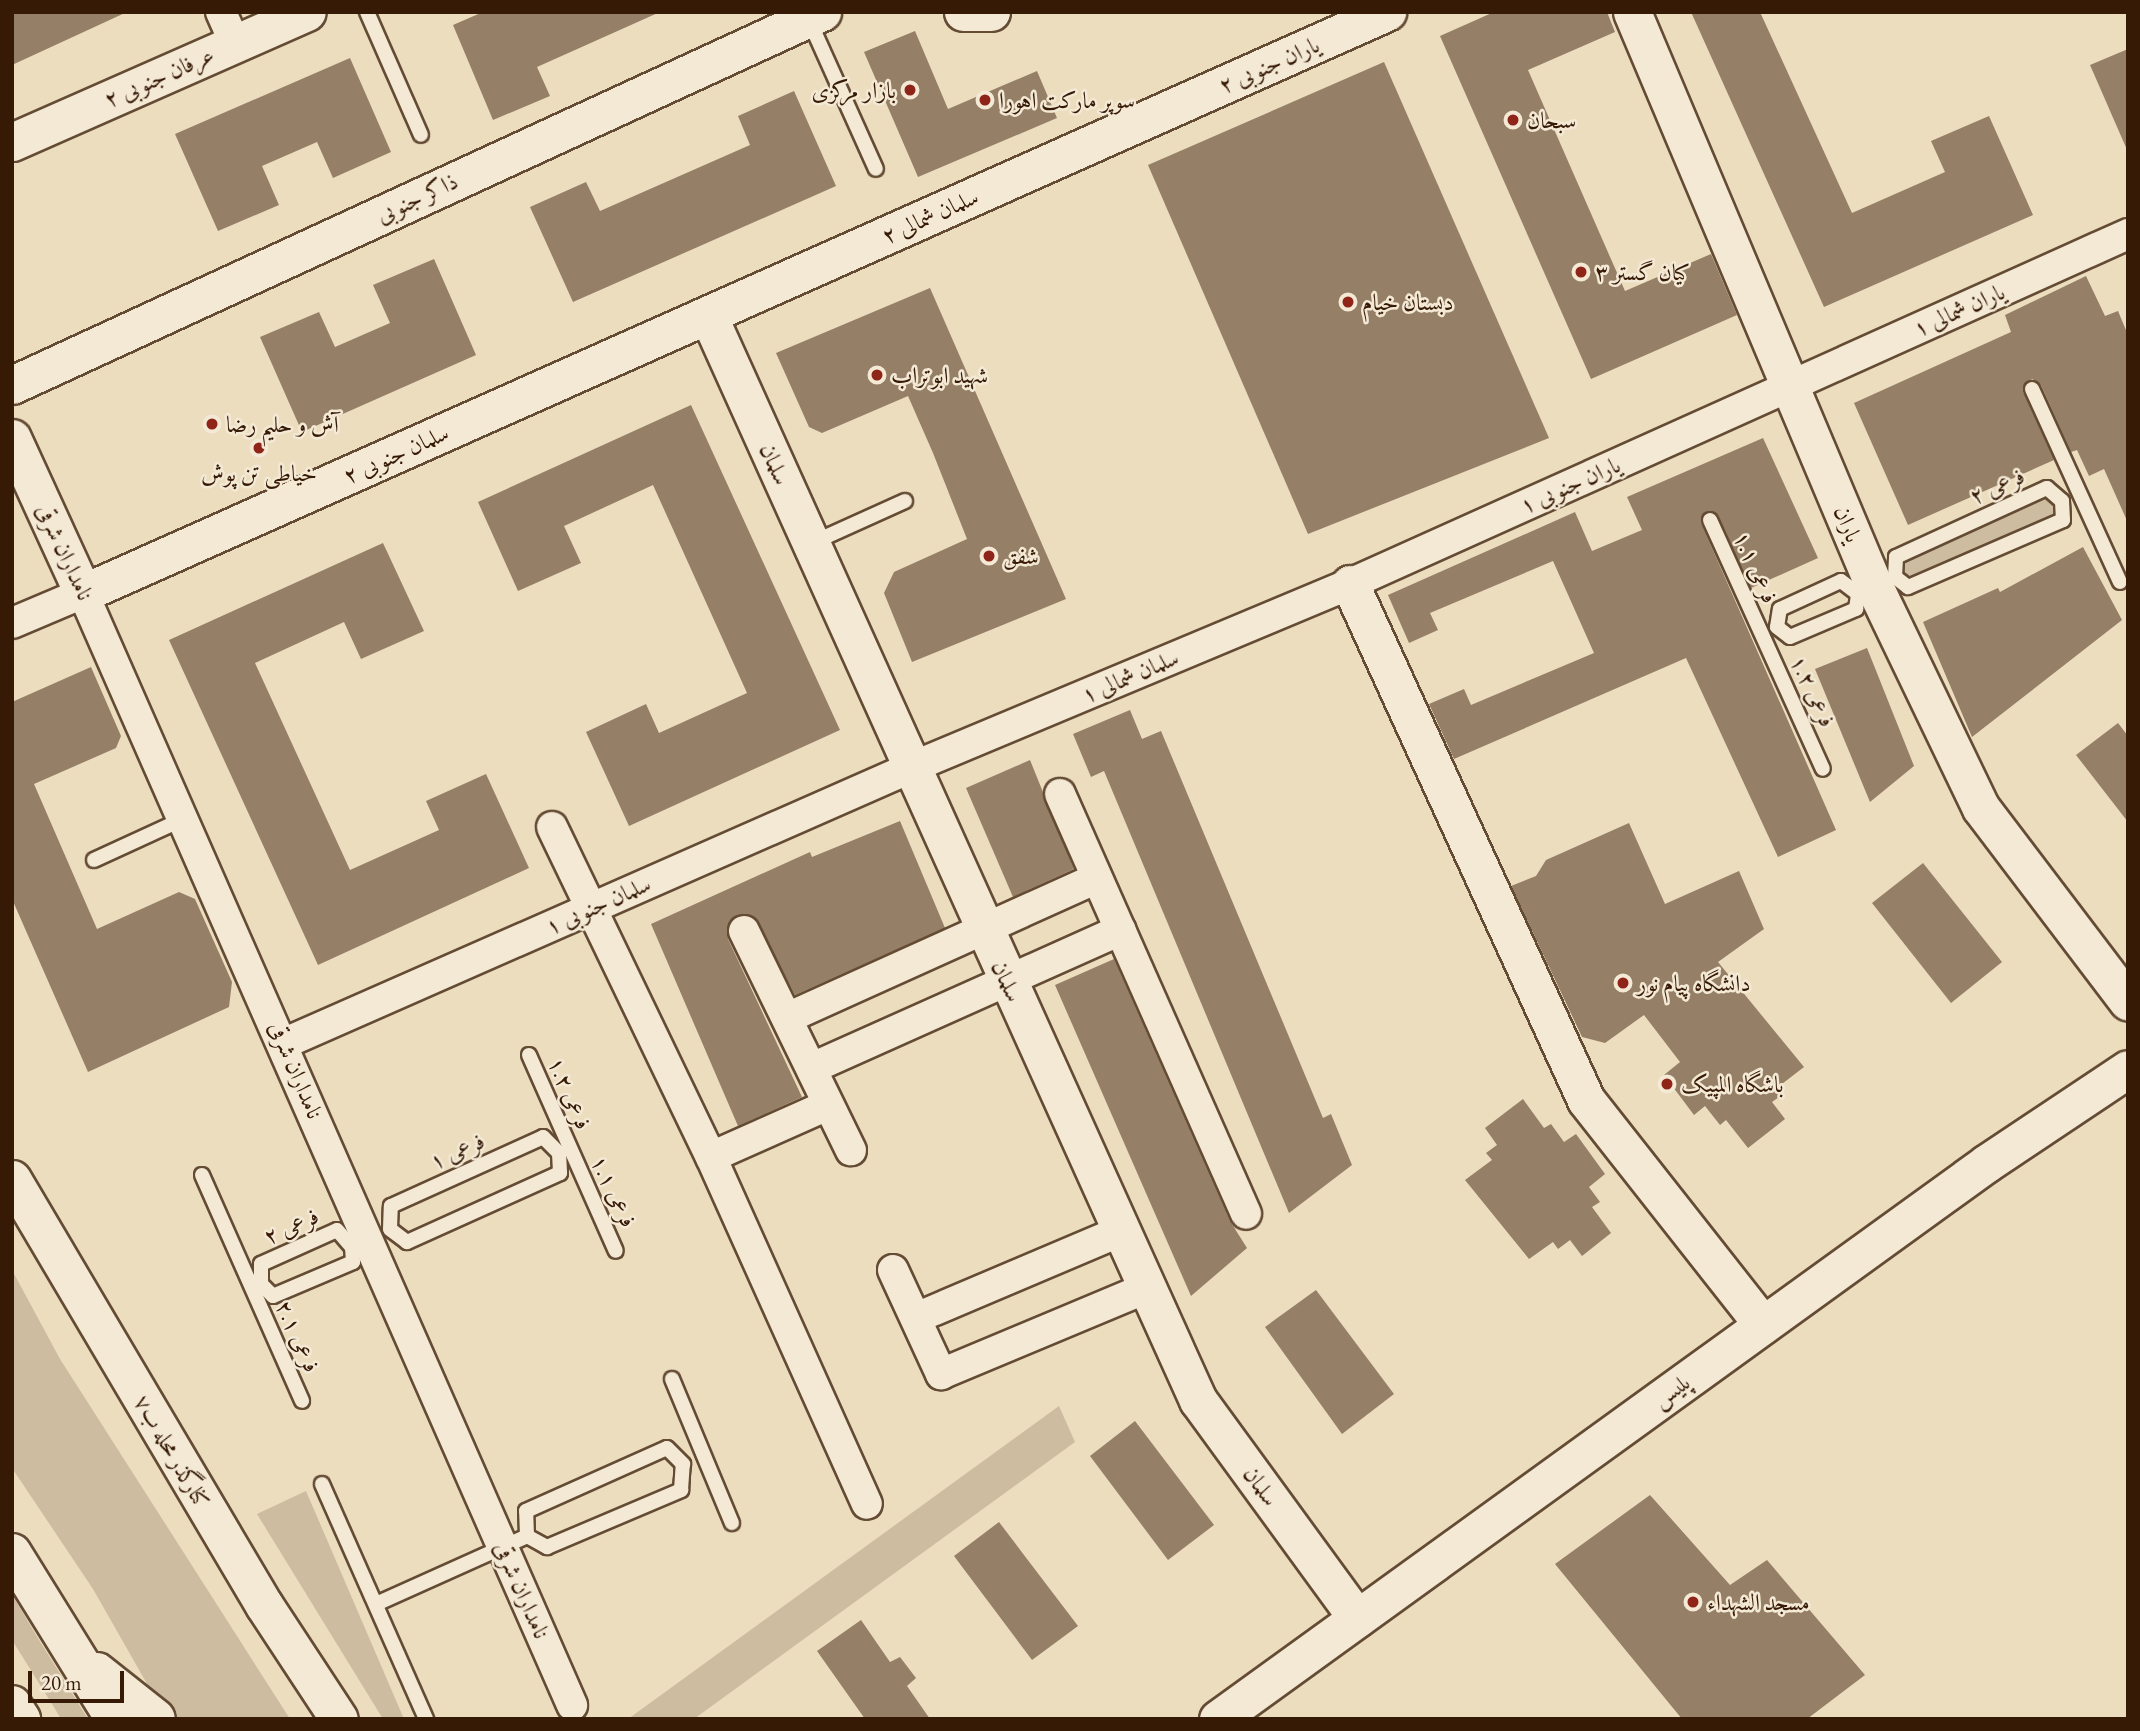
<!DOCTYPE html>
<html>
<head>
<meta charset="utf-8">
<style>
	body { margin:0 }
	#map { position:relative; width:2140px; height:1731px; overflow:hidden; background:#ecddbf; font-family:"EB Garamond",Amiri,serif }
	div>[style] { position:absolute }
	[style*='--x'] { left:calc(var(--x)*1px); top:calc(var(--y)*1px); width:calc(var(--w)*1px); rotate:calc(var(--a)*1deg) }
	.green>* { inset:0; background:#cdbca0 }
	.building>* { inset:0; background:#957f66 }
	.roads { filter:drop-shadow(2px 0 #644b34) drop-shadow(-2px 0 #644b34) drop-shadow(0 2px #644b34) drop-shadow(0 -2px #644b34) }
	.service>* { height:14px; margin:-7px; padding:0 7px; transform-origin:7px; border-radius:7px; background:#f3e9d5 }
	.minor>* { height:30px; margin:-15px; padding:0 15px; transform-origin:15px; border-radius:15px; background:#f3e9d5 }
	.tertiary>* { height:37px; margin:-18.5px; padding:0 18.5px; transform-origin:18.5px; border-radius:18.5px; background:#f3e9d5 }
	.secondary>* { height:38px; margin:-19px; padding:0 19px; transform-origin:19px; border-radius:19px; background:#f3e9d5 }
	.dots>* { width:19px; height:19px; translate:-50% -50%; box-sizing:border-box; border:4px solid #f3e9d5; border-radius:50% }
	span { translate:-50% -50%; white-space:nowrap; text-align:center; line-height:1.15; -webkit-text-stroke:5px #f3e9d5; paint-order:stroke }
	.street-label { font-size:23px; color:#361a06 }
	.poi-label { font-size:23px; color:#361a06 }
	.right { translate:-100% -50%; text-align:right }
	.left { translate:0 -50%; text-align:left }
	.frame { position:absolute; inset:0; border:14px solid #361a06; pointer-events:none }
	.scale { position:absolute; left:28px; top:1671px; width:96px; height:32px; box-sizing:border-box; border:4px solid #361a06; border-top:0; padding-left:9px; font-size:21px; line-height:24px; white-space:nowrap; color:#361a06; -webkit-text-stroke:5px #f3e9d5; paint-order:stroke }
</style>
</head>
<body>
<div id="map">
	<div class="green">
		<i style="clip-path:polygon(2045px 497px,2052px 501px,2055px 516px,1909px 581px,1902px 578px,1900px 560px)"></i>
		<i style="clip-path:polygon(12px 1270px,60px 1359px,290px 1719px,167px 1719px,93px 1589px,12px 1468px)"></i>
		<i style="clip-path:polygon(1059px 1406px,1075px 1442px,694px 1719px,628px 1719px)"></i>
		<i style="clip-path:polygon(306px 1491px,404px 1719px,383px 1719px,257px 1514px)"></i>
		<i style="clip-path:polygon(12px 1594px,36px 1635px,88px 1719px,61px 1719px,52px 1704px,12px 1640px)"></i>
	</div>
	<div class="building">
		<i style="clip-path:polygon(12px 12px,127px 12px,12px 65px)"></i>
		<i style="clip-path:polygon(483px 12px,660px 12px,537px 67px,550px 96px,493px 120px,453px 25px)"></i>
		<i style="clip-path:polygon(1494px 12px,1607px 12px,1615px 32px,1528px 70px,1625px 291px,1711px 254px,1737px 315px,1591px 379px,1440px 36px)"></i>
		<i style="clip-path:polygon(1691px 12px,1760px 12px,1852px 213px,1945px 172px,1931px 141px,1989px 116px,2033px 215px,1824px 307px)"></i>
		<i style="clip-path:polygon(915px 31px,948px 109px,1037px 71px,1057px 118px,918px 177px,864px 52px)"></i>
		<i style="clip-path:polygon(2128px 49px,2128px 152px,2090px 65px)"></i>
		<i style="clip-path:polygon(350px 58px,391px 152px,333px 178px,317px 142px,262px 166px,279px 205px,218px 231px,175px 134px)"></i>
		<i style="clip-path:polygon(1384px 62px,1549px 438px,1308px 534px,1148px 165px)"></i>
		<i style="clip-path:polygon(794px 91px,836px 186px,573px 302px,530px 207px,586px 182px,600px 211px,750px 145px,738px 116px)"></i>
		<i style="clip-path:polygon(434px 259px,476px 355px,302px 432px,260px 337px,319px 312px,335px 347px,390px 323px,373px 285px)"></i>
		<i style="clip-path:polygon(2086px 276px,2105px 316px,2118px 311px,2128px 335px,2128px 523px,2104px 469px,2089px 476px,2077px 450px,2071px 452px,2041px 385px,2032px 379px,2023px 392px,2054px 460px,1908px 525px,1854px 403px,2011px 332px,2005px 315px)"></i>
		<i style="clip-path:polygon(930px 288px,1066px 599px,912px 662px,884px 593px,894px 572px,967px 539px,933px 453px,908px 396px,822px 433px,809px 427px,776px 353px)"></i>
		<i style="clip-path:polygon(691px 405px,840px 730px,629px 826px,586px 732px,646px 704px,659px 733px,747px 693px,653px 485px,564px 526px,581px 563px,518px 591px,478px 502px)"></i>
		<i style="clip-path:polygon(1763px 438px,1818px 558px,1751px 588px,1718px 515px,1707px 511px,1701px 523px,1836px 830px,1778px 857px,1686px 658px,1454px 759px,1429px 704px,1464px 689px,1471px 705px,1594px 653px,1553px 561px,1430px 613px,1438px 630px,1409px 643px,1388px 595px,1575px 512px,1592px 551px,1642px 530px,1627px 497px)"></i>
		<i style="clip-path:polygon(383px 543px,424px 631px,361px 659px,344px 622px,255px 663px,350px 870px,439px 830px,426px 801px,486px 774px,529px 868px,318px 965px,169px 640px)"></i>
		<i style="clip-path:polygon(2083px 547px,2122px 620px,1972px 737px,1923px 622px,1998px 588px,2000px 592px)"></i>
		<i style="clip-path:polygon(1867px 648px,1914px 766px,1870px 802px,1815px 669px)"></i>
		<i style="clip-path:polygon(91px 667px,121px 736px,116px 748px,34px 784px,97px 929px,179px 892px,195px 899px,232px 982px,229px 1007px,88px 1072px,12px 899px,12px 702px)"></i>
		<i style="clip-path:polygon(1130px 710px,1142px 739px,1161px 731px,1323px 1118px,1331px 1114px,1352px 1165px,1289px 1213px,1104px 771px,1091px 777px,1073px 734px)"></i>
		<i style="clip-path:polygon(2118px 723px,2128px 736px,2128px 822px,2076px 755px)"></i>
		<i style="clip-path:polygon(1030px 760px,1074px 869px,1013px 897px,966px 788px)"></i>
		<i style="clip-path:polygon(900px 821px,945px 928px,795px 995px,754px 917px,745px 914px,729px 922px,728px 939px,802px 1097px,738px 1126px,651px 924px,810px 852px,812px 857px)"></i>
		<i style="clip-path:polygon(1629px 823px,1665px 904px,1739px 871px,1764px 929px,1718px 962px,1804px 1067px,1778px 1087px,1783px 1094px,1772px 1102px,1785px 1119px,1748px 1148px,1726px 1120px,1720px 1125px,1705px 1106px,1694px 1115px,1664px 1075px,1680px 1062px,1644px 1015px,1605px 1043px,1582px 1037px,1511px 886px,1536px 876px,1546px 860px)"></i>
		<i style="clip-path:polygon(1923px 863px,2002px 962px,1951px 1003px,1872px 903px)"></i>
		<i style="clip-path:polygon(1114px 959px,1230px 1221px,1247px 1248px,1191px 1296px,1055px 985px)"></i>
		<i style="clip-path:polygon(1523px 1099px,1544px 1128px,1551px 1124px,1564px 1142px,1576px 1134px,1605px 1174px,1589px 1187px,1600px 1202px,1592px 1207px,1611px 1233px,1582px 1256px,1570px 1240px,1558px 1249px,1553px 1242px,1529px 1259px,1465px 1180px,1492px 1160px,1486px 1153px,1497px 1145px,1485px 1128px)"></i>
		<i style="clip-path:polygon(1316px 1290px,1394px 1394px,1342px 1434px,1265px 1327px)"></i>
		<i style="clip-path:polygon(1135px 1421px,1214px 1525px,1168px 1560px,1090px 1456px)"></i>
		<i style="clip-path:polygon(1650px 1495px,1730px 1585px,1767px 1560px,1865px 1675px,1807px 1719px,1682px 1719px,1555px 1564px)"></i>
		<i style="clip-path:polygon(999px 1522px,1078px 1626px,1032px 1660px,954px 1556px)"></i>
		<i style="clip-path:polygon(861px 1620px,890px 1662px,900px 1657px,916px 1678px,907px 1686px,930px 1719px,865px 1719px,817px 1651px)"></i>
	</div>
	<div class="roads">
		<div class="service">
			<i style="--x:367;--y:12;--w:134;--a:66.3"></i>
			<i style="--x:809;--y:20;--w:163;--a:65.8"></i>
			<i style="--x:2032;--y:389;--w:212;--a:65.5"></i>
			<i style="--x:2047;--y:488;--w:20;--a:41"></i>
			<i style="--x:2062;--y:501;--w:19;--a:87"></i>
			<i style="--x:2063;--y:520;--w:169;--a:156.6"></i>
			<i style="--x:1908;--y:587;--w:16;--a:-142"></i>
			<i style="--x:1895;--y:577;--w:20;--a:-87"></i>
			<i style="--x:1896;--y:557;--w:166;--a:-24.6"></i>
			<i style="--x:1710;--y:520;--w:273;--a:65.6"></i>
			<i style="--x:812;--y:543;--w:102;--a:-24.3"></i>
			<i style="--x:1777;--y:627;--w:18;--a:-81"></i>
			<i style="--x:1780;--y:609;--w:67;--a:-24.7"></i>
			<i style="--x:1841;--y:581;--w:21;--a:37"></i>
			<i style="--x:1777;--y:627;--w:16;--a:38"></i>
			<i style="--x:1790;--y:637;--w:72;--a:-23"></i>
			<i style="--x:1856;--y:609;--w:15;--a:-82"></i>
			<i style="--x:94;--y:860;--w:98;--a:-24.7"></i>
			<i style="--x:529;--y:1055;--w:214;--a:66.1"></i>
			<i style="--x:543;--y:1137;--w:23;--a:45"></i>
			<i style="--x:559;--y:1153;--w:20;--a:87"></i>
			<i style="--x:560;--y:1173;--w:168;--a:155.7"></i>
			<i style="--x:407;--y:1242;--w:21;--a:-143"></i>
			<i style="--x:390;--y:1229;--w:23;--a:-88"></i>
			<i style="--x:391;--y:1206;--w:167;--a:-24.4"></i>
			<i style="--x:202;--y:1175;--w:247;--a:66.1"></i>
			<i style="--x:337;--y:1230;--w:23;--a:49"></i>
			<i style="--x:352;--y:1247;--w:15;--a:86"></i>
			<i style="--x:353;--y:1262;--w:87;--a:157"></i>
			<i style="--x:273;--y:1296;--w:17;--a:-135"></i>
			<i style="--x:261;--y:1284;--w:20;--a:-90"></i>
			<i style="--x:261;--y:1264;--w:83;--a:-24.1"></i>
			<i style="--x:672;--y:1379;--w:156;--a:67.4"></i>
			<i style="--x:322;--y:1484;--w:257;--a:66.1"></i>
			<i style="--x:527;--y:1536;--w:25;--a:-92"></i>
			<i style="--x:526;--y:1511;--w:154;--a:-24.1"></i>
			<i style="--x:667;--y:1448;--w:23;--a:45"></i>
			<i style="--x:527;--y:1536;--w:23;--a:29"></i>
			<i style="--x:547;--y:1547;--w:146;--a:-23"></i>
			<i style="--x:681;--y:1490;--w:26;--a:-86"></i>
			<i style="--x:376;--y:1604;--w:166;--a:-24.2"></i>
		</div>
		<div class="minor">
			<i style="--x:221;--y:12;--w:34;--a:66"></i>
			<i style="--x:12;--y:623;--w:77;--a:-22.9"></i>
			<i style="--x:83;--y:593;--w:1215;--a:66.26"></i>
			<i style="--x:1060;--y:794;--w:459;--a:66.1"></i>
			<i style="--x:552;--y:827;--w:366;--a:64.3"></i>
			<i style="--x:711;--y:1157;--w:380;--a:65.8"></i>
			<i style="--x:744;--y:931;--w:244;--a:64"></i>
			<i style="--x:787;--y:1018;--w:340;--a:-24.3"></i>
			<i style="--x:285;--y:1043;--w:683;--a:-23.75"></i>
			<i style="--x:910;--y:768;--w:477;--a:-22.7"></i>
			<i style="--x:1350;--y:584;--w:853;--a:-24.22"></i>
			<i style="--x:812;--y:1068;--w:338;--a:-24.1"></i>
			<i style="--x:711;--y:1157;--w:128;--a:-24"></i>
			<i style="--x:893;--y:1270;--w:115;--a:65.2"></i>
			<i style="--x:941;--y:1374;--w:223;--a:-22.7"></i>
			<i style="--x:916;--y:1318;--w:223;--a:-23"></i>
		</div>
		<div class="tertiary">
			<i style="--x:963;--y:12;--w:28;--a:0"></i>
			<i style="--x:1632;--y:12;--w:623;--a:67.14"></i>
			<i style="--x:1874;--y:586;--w:246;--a:64.3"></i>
			<i style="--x:1981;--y:808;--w:243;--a:52.8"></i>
			<i style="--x:12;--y:142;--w:322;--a:-23.8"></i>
			<i style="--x:708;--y:315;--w:1191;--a:65.7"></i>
			<i style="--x:1198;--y:1400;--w:270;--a:53.9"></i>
			<i style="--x:12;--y:385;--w:892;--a:-24.73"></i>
			<i style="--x:12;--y:438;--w:170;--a:65.4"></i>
			<i style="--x:83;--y:593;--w:1428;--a:-24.02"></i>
			<i style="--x:1350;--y:584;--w:567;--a:65.42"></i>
			<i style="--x:1586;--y:1100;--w:286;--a:51.8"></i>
			<i style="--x:12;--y:1179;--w:495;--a:59.4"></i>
			<i style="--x:264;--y:1605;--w:136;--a:56.7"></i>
			<i style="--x:1218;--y:1719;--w:949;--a:-35.87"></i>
			<i style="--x:1987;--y:1163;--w:169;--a:-33.7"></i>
		</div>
		<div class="secondary">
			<i style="--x:12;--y:1553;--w:195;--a:58.2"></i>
			<i style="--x:97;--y:1672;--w:75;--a:38.5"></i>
			<i style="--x:12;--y:1705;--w:17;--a:57"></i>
		</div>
	</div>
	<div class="dots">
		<i style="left:910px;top:90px;background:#8f2418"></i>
		<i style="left:985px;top:100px;background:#8f2418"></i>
		<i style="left:1513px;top:120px;background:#8f2418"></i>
		<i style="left:1581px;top:272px;background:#8f2418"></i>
		<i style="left:1348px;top:302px;background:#8f2418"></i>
		<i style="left:877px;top:375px;background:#8f2418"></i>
		<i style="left:212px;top:424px;background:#8f2418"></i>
		<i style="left:259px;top:448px;background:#8f2418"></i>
		<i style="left:989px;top:556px;background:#8f2418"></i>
		<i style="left:1623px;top:983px;background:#8f2418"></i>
		<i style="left:1667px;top:1084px;background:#8f2418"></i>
		<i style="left:1693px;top:1602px;background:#8f2418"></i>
	</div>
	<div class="street-label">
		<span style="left:1269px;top:65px;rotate:-24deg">یاران جنوبی ۲</span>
		<span style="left:159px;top:77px;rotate:-24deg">عرفان جنوبی ۲</span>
		<span style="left:417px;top:198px;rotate:-25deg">ذاکر جنوبی</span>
		<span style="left:930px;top:216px;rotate:-24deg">سلمان شمالی ۲</span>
		<span style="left:1959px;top:310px;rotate:-24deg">یاران شمالی ۱</span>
		<span style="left:396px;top:454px;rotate:-24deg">سلمان جنوبی ۲</span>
		<span style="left:775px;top:464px;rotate:66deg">سلمان</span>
		<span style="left:1570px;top:485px;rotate:-24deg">یاران جنوبی ۱</span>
		<span style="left:1997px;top:486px;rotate:-24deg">فرعی ۲</span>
		<span style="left:1848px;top:524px;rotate:68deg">یاران</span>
		<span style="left:65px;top:552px;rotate:65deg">نامداران شرقی</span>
		<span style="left:1756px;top:567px;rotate:66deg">فرعی ۱.۱</span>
		<span style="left:1130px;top:676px;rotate:-23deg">سلمان شمالی ۱</span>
		<span style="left:1813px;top:691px;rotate:65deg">فرعی ۱.۲</span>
		<span style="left:598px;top:905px;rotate:-24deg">سلمان جنوبی ۱</span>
		<span style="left:1007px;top:981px;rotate:65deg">سلمان</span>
		<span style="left:296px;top:1070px;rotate:67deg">نامداران شرقی</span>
		<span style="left:570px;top:1093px;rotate:67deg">فرعی ۱.۲</span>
		<span style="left:457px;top:1151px;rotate:-24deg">فرعی ۱</span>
		<span style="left:614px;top:1191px;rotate:65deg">فرعی ۱.۱</span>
		<span style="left:291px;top:1226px;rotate:-24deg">فرعی ۲</span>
		<span style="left:298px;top:1336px;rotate:66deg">فرعی ۲.۱</span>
		<span style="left:1671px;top:1391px;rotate:-36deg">پلیس</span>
		<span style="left:172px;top:1451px;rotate:60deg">کنارگذر محله ب۷</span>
		<span style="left:1261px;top:1486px;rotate:54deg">سلمان</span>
		<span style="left:522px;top:1590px;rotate:66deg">نامداران شرقی</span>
	</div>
	<div class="poi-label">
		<span class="right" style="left:896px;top:90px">بازار مرکزی</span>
		<span class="left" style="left:999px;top:100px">سوپر مارکت اهورا</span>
		<span class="left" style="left:1527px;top:120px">سبحان</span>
		<span class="left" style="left:1595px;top:272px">کیان گستر ۳</span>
		<span class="left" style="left:1362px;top:302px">دبستان خیام</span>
		<span class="left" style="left:891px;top:375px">شهید ابوتراب</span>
		<span class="left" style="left:226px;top:424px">آش و حلیم رضا</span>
		<span style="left:259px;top:473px">خیاطی تن پوش</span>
		<span class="left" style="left:1003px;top:556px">شفق</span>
		<span class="left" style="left:1637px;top:983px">دانشگاه پیام نور</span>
		<span class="left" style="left:1681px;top:1084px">باشگاه المپیک</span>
		<span class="left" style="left:1707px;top:1602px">مسجد الشهداء</span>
	</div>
	<div class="frame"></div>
	<div class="scale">20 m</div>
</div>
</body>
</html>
